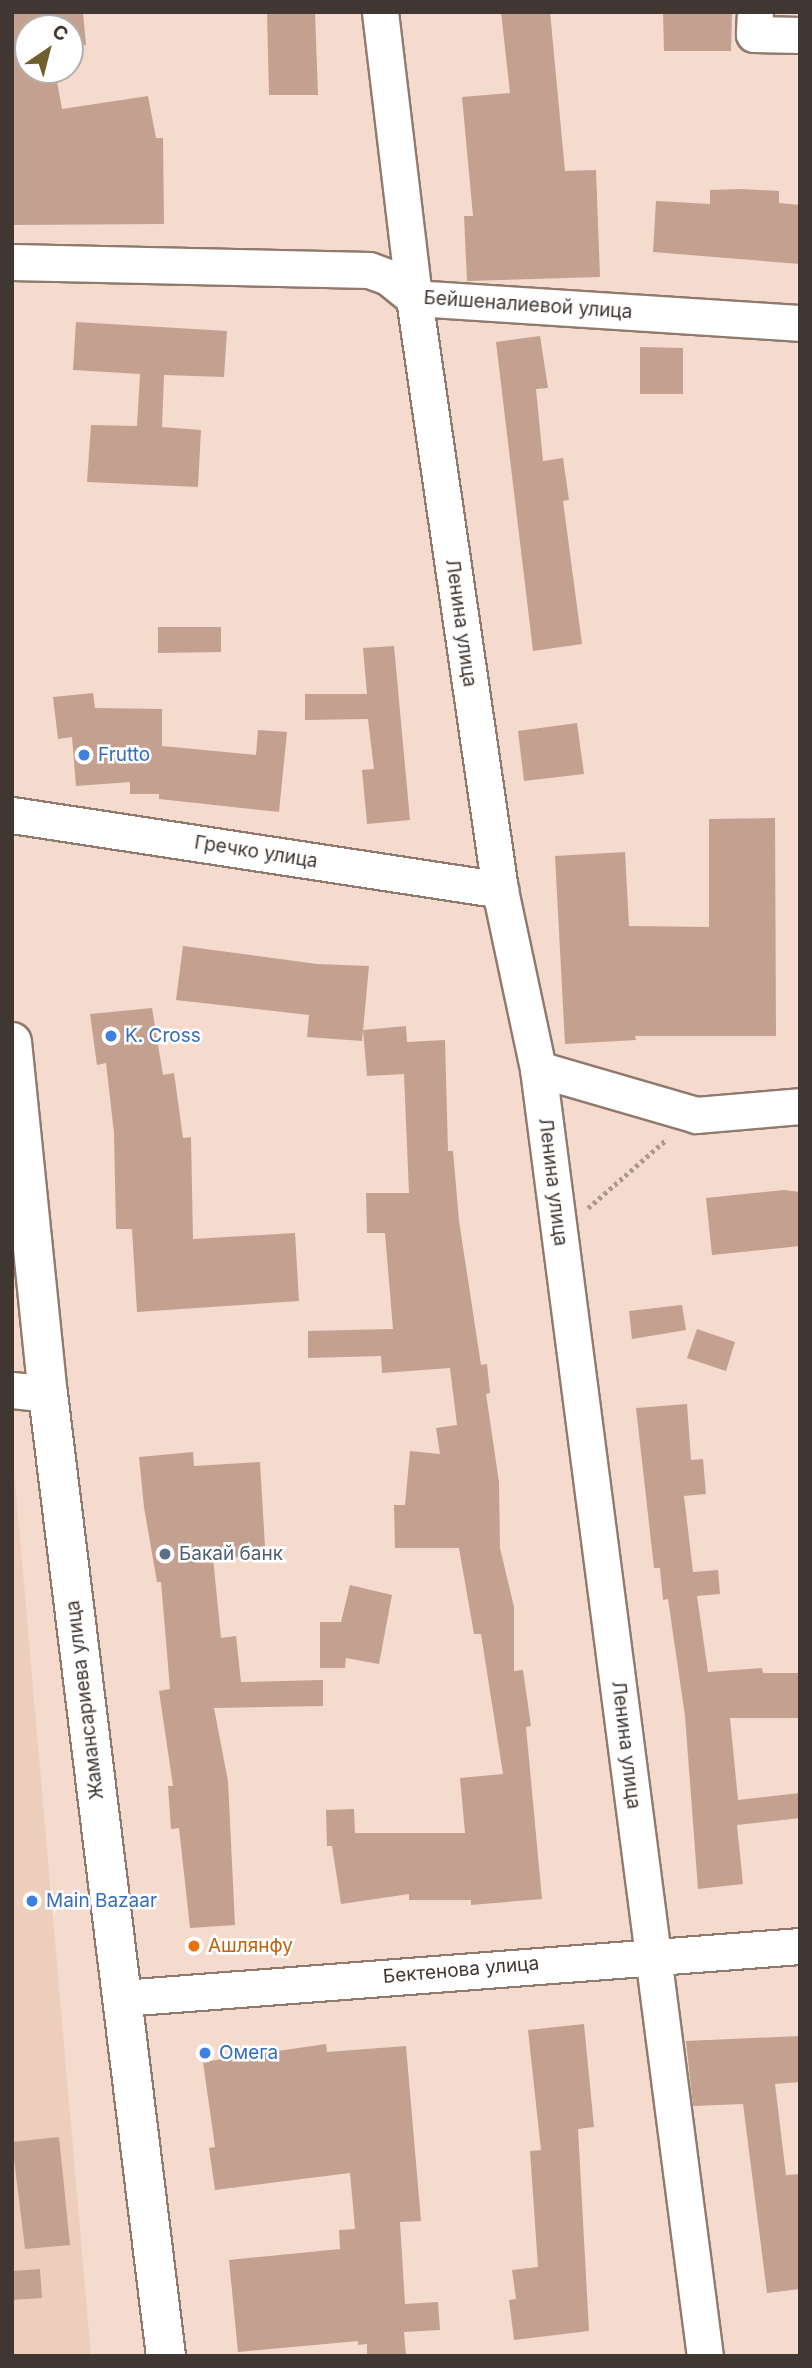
<!DOCTYPE html>
<html>
<head>
<meta charset="utf-8">
<style>
	body { margin:0 }
	#map { position:relative; width:812px; height:2368px; overflow:hidden; background:#f4dbcd; font-family:Inter,sans-serif }
	div>[style] { position:absolute }
	[style*='--x'] { left:calc(var(--x)*1px); top:calc(var(--y)*1px); width:calc(var(--w)*1px); rotate:calc(var(--a)*1deg) }
	.built>* { inset:0; background:#edcebc }
	.building>* { inset:0; background:#c4a091 }
	.path>* { height:4.5px; margin-top:-2.25px; transform-origin:0; background:repeating-linear-gradient(90deg,#ac998e 0 3.5px,transparent 0 7px) }
	.roads { filter:drop-shadow(2px 0 #907a6d) drop-shadow(-2px 0 #907a6d) drop-shadow(0 2px #907a6d) drop-shadow(0 -2px #907a6d) }
	.street>* { height:35px; margin:-17.5px; padding:0 17.5px; transform-origin:17.5px; border-radius:17.5px; background:#fff }
	.secondary>* { height:38px; margin:-19px; padding:0 19px; transform-origin:19px; border-radius:19px; background:#fff }
	.dots>* { width:19px; height:19px; translate:-50% -50%; box-sizing:border-box; border:4px solid #fff; border-radius:50% }
	span { translate:-50% -50%; white-space:nowrap; text-align:center; line-height:1.15; -webkit-text-stroke:5px #fff; paint-order:stroke }
	.street-label { font-size:19px; color:#413732 }
	.shop-label { font-size:19px; color:#366cbe }
	.left { translate:0 -50%; text-align:left }
	.service-label { font-size:19px; color:#4e5e75 }
	.food-label { font-size:19px; color:#c56008 }
	.frame { position:absolute; inset:0; border:14px solid #413732; pointer-events:none }
	.north { position:absolute; left:14px; top:14px; width:70px; height:70px; box-sizing:border-box; background:#fff; border:2px solid #b3afad; border-radius:50%; rotate:35deg; font-size:19px; font-weight:700; line-height:28px; text-align:center; color:#413732 }
	.north::after { content:''; display:block; margin:auto; width:24px; height:32px; background:#725f2e; clip-path:polygon(50% 0,100% 100%,50% 72%,0 100%) }
</style>
</head>
<body>
<div id="map">
	<div class="built">
		<i style="clip-path:polygon(12px 1446px,91px 2356px,12px 2356px)"></i>
	</div>
	<div class="building">
		<i style="clip-path:polygon(12px 12px,83px 12px,86px 45px,70px 47px,70px 28px,28px 28px,28px 70px,55px 70px,62px 109px,148px 96px,156px 138px,163px 138px,164px 224px,12px 225px)"></i>
		<i style="clip-path:polygon(267px 12px,315px 12px,318px 95px,269px 95px)"></i>
		<i style="clip-path:polygon(501px 12px,550px 12px,565px 171px,596px 170px,600px 277px,467px 281px,464px 216px,473px 216px,462px 97px,510px 93px)"></i>
		<i style="clip-path:polygon(663px 12px,732px 12px,731px 51px,664px 51px)"></i>
		<i style="clip-path:polygon(741px 189px,779px 191px,779px 203px,800px 205px,800px 264px,653px 252px,656px 201px,710px 204px,710px 190px)"></i>
		<i style="clip-path:polygon(76px 322px,227px 331px,224px 377px,164px 375px,162px 427px,201px 430px,198px 487px,87px 482px,91px 425px,137px 426px,140px 374px,73px 370px)"></i>
		<i style="clip-path:polygon(540px 336px,548px 388px,536px 389px,543px 461px,563px 458px,569px 500px,563px 501px,582px 644px,533px 651px,496px 342px)"></i>
		<i style="clip-path:polygon(640px 347px,683px 348px,683px 394px,640px 394px)"></i>
		<i style="clip-path:polygon(158px 627px,221px 627px,221px 652px,158px 653px)"></i>
		<i style="clip-path:polygon(394px 646px,410px 820px,367px 824px,362px 770px,374px 769px,368px 719px,305px 720px,305px 694px,367px 694px,363px 648px)"></i>
		<i style="clip-path:polygon(93px 693px,95px 708px,162px 709px,162px 746px,256px 755px,258px 730px,287px 732px,279px 812px,159px 799px,159px 794px,130px 794px,130px 782px,76px 786px,72px 737px,58px 739px,53px 697px)"></i>
		<i style="clip-path:polygon(577px 723px,584px 774px,524px 781px,518px 731px)"></i>
		<i style="clip-path:polygon(775px 818px,776px 1036px,635px 1036px,636px 1040px,565px 1044px,555px 856px,625px 852px,629px 926px,709px 927px,709px 819px)"></i>
		<i style="clip-path:polygon(183px 946px,317px 964px,369px 966px,362px 1041px,307px 1037px,309px 1015px,176px 1000px)"></i>
		<i style="clip-path:polygon(152px 1008px,163px 1075px,174px 1073px,183px 1138px,191px 1137px,193px 1239px,295px 1233px,299px 1301px,137px 1312px,132px 1229px,116px 1229px,114px 1133px,106px 1063px,97px 1065px,90px 1014px)"></i>
		<i style="clip-path:polygon(406px 1026px,407px 1042px,445px 1040px,448px 1151px,453px 1151px,459px 1221px,481px 1365px,487px 1364px,490px 1393px,486px 1394px,499px 1482px,500px 1548px,514px 1607px,514px 1671px,523px 1670px,531px 1726px,526px 1727px,542px 1899px,471px 1905px,471px 1900px,409px 1900px,409px 1894px,341px 1904px,332px 1846px,327px 1846px,326px 1810px,354px 1809px,355px 1833px,465px 1833px,460px 1778px,503px 1774px,481px 1634px,474px 1634px,459px 1548px,395px 1548px,394px 1505px,405px 1505px,410px 1451px,440px 1454px,436px 1428px,457px 1425px,450px 1368px,382px 1373px,381px 1356px,308px 1358px,308px 1331px,393px 1329px,385px 1233px,367px 1233px,366px 1193px,409px 1193px,404px 1074px,367px 1076px,363px 1030px)"></i>
		<i style="clip-path:polygon(784px 1190px,800px 1192px,800px 1246px,712px 1255px,706px 1198px)"></i>
		<i style="clip-path:polygon(682px 1305px,686px 1330px,632px 1339px,629px 1311px)"></i>
		<i style="clip-path:polygon(697px 1329px,735px 1342px,726px 1371px,687px 1358px)"></i>
		<i style="clip-path:polygon(687px 1404px,691px 1460px,703px 1459px,706px 1494px,684px 1496px,693px 1572px,718px 1570px,720px 1594px,697px 1596px,708px 1672px,762px 1668px,763px 1673px,800px 1673px,800px 1718px,730px 1718px,738px 1800px,800px 1793px,800px 1818px,737px 1825px,743px 1884px,698px 1889px,685px 1716px,668px 1599px,663px 1600px,660px 1568px,654px 1568px,636px 1408px)"></i>
		<i style="clip-path:polygon(193px 1452px,194px 1466px,260px 1462px,265px 1547px,255px 1547px,254px 1556px,213px 1558px,221px 1638px,236px 1636px,241px 1682px,323px 1680px,323px 1706px,214px 1708px,228px 1781px,235px 1925px,190px 1928px,179px 1828px,171px 1829px,168px 1786px,173px 1786px,159px 1691px,170px 1689px,161px 1582px,157px 1582px,144px 1507px,139px 1457px)"></i>
		<i style="clip-path:polygon(350px 1585px,392px 1595px,379px 1664px,346px 1658px,345px 1668px,320px 1668px,320px 1622px,341px 1622px)"></i>
		<i style="clip-path:polygon(584px 2024px,594px 2127px,578px 2129px,589px 2331px,514px 2340px,509px 2300px,516px 2299px,512px 2270px,538px 2267px,530px 2151px,541px 2150px,528px 2030px)"></i>
		<i style="clip-path:polygon(800px 2036px,800px 2082px,775px 2084px,786px 2175px,800px 2174px,800px 2289px,767px 2293px,743px 2104px,693px 2106px,686px 2041px)"></i>
		<i style="clip-path:polygon(326px 2044px,327px 2052px,406px 2046px,421px 2221px,400px 2222px,405px 2304px,438px 2302px,440px 2330px,404px 2332px,406px 2356px,367px 2356px,367px 2344px,358px 2345px,358px 2341px,238px 2352px,229px 2260px,340px 2249px,339px 2230px,355px 2229px,350px 2173px,215px 2190px,209px 2148px,215px 2147px,203px 2062px)"></i>
		<i style="clip-path:polygon(59px 2137px,70px 2245px,25px 2249px,12px 2142px)"></i>
		<i style="clip-path:polygon(40px 2269px,42px 2298px,12px 2300px,12px 2271px)"></i>
	</div>
	<div class="path">
		<i style="--x:588;--y:1208;--w:103;--a:-41.1"></i>
	</div>
	<div class="roads">
		<div class="street">
			<i style="--x:380;--y:12;--w:288;--a:83.2"></i>
			<i style="--x:414;--y:298;--w:598;--a:81.73"></i>
			<i style="--x:500;--y:890;--w:183;--a:78"></i>
			<i style="--x:538;--y:1069;--w:1298;--a:82.61"></i>
			<i style="--x:755;--y:12;--w:22;--a:93"></i>
			<i style="--x:754;--y:34;--w:46;--a:1.2"></i>
			<i style="--x:12;--y:262;--w:357;--a:1.3"></i>
			<i style="--x:369;--y:270;--w:20;--a:20"></i>
			<i style="--x:388;--y:277;--w:33;--a:39"></i>
			<i style="--x:414;--y:298;--w:387;--a:3.7"></i>
			<i style="--x:12;--y:815;--w:494;--a:8.7"></i>
			<i style="--x:538;--y:1069;--w:165;--a:16.2"></i>
			<i style="--x:696;--y:1115;--w:104;--a:-4.9"></i>
			<i style="--x:12;--y:1390;--w:36;--a:6"></i>
			<i style="--x:122;--y:1998;--w:680;--a:-4.39"></i>
		</div>
		<div class="secondary">
			<i style="--x:12;--y:1042;--w:354;--a:84.2"></i>
			<i style="--x:48;--y:1394;--w:969;--a:83.01"></i>
		</div>
	</div>
	<div class="dots">
		<i style="left:84px;top:755px;background:#3f7fe0"></i>
		<i style="left:111px;top:1036px;background:#3f7fe0"></i>
		<i style="left:165px;top:1554px;background:#5c6f8a"></i>
		<i style="left:32px;top:1901px;background:#3f7fe0"></i>
		<i style="left:194px;top:1946px;background:#e8710a"></i>
		<i style="left:205px;top:2053px;background:#3f7fe0"></i>
	</div>
	<div class="street-label">
		<span style="left:528px;top:305px;rotate:4deg">Бейшеналиевой улица</span>
		<span style="left:461px;top:623px;rotate:82deg">Ленина улица</span>
		<span style="left:256px;top:852px;rotate:9deg">Гречко улица</span>
		<span style="left:553px;top:1182px;rotate:83deg">Ленина улица</span>
		<span style="left:85px;top:1700px;rotate:-97deg">Жамансариева улица</span>
		<span style="left:626px;top:1745px;rotate:83deg">Ленина улица</span>
		<span style="left:461px;top:1970px;rotate:-5deg">Бектенова улица</span>
	</div>
	<div class="shop-label">
		<span class="left" style="left:98px;top:755px">Frutto</span>
		<span class="left" style="left:125px;top:1036px">K. Cross</span>
		<span class="left" style="left:46px;top:1901px">Main Bazaar</span>
		<span class="left" style="left:219px;top:2053px">Омега</span>
	</div>
	<div class="service-label">
		<span class="left" style="left:179px;top:1554px">Бакай банк</span>
	</div>
	<div class="food-label">
		<span class="left" style="left:208px;top:1946px">Ашлянфу</span>
	</div>
	<div class="frame"></div>
	<div class="north">С</div>
</div>
</body>
</html>
